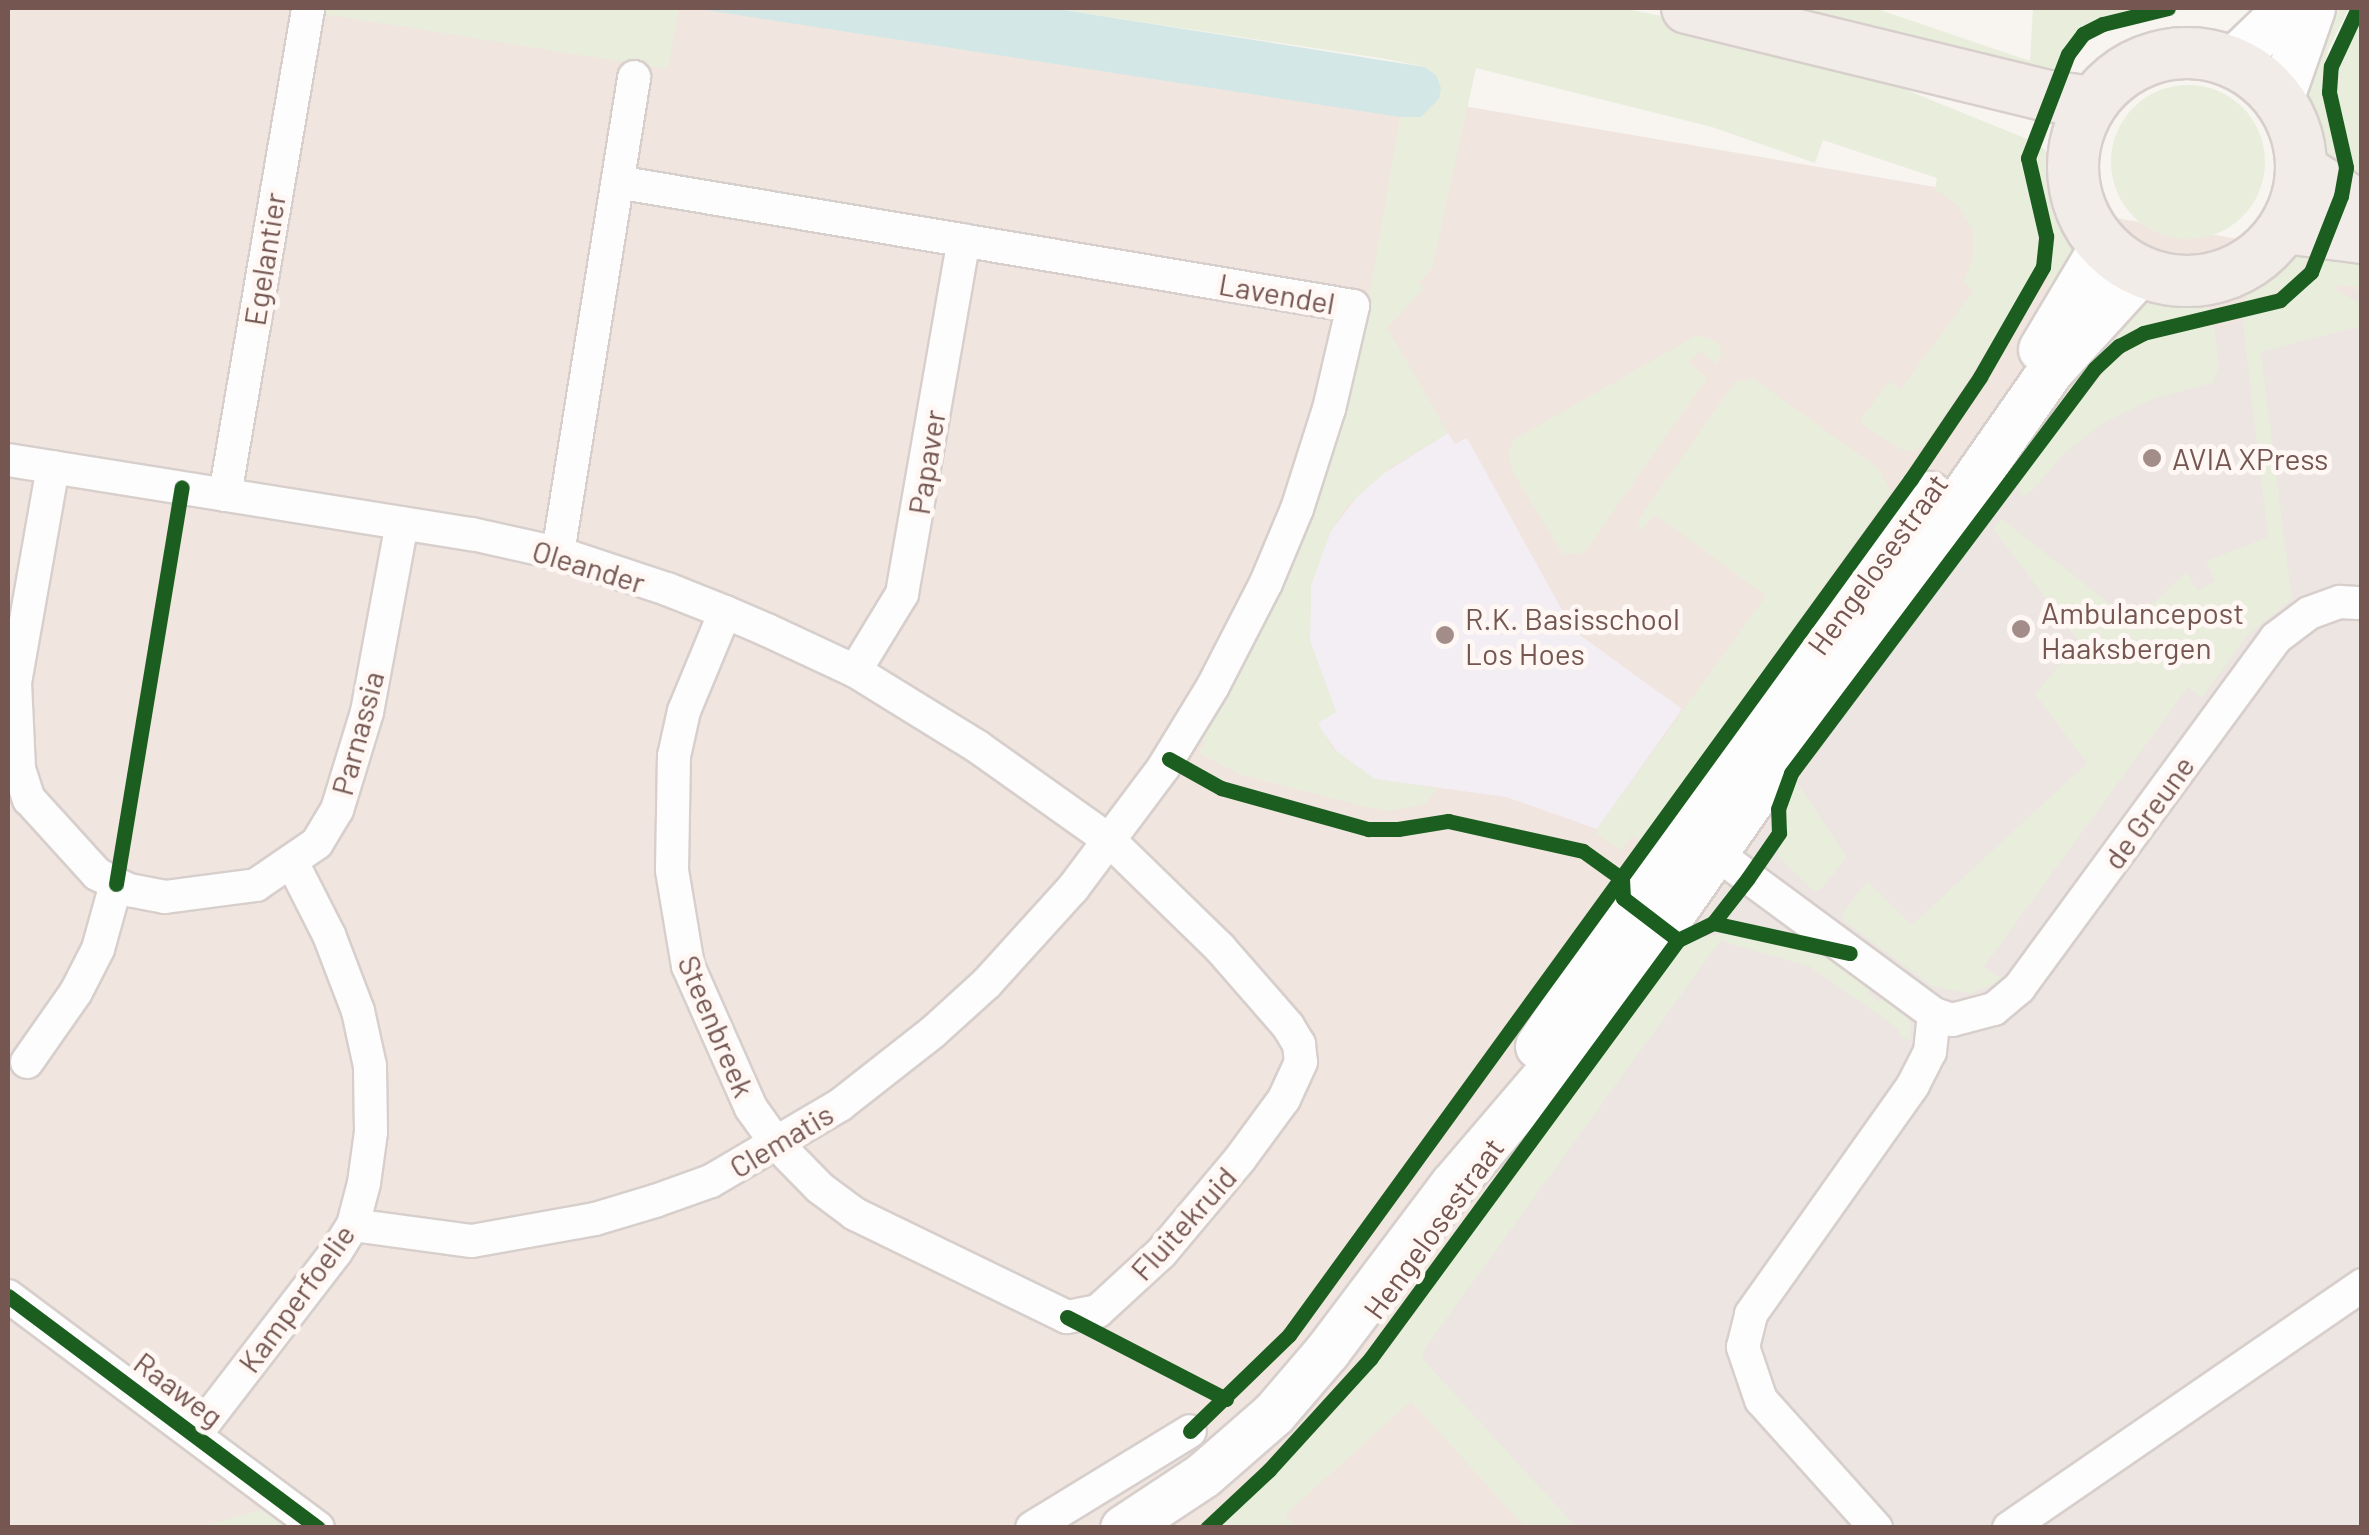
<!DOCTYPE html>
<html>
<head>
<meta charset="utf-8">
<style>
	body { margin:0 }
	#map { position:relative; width:2369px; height:1535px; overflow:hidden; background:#f8f4f0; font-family:Barlow,sans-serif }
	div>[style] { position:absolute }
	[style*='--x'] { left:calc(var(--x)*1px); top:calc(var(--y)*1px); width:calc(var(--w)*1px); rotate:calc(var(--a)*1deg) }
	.residential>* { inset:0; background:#f0e5df }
	.industrial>* { inset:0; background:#ece5e2 }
	.education>* { inset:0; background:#f3eef4 }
	.green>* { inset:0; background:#e9eddc }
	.round { border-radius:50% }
	.water>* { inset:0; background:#d3e8e6 }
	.roads { filter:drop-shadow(2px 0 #d7cfcc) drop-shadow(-2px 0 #d7cfcc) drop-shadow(0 2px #d7cfcc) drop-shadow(0 -2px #d7cfcc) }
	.street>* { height:32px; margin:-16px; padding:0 16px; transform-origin:16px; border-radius:16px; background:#fefdfd }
	.secondary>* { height:45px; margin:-22.5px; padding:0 22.5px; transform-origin:22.5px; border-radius:22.5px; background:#fefdfd }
	.primary>* { height:50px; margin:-25px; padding:0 25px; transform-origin:25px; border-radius:25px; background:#f2ece8 }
	.primary>.ring { margin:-25px; padding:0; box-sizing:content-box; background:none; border:50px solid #f2ece8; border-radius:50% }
	.cycleway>* { height:15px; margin:-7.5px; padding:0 7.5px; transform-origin:7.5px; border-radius:7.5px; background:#1b5e20 }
	.dots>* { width:28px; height:28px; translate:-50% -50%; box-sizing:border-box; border:5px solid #fef7f3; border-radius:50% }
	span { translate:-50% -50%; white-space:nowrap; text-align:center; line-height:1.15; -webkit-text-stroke:10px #fef7f3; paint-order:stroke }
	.street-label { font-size:30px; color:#755651 }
	.poi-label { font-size:30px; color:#755651 }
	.left { translate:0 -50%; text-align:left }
	.frame { position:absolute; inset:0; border:10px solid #755651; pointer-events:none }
</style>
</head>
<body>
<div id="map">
	<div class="residential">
		<i style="clip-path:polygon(8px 8px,892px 8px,2361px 260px,2361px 1527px,8px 1528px)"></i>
	</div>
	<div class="industrial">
		<i style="clip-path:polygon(2354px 293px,2361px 295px,2361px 1527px,1560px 1527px,1405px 1356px,1872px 672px,2042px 454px,2129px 352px)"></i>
	</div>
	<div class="education">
		<i style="clip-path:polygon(1448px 433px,1455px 444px,1467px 438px,1573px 630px,1682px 709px,1597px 829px,1506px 797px,1375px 779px,1345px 762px,1320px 728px,1318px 722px,1336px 712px,1310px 641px,1311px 586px,1319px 558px,1331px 531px,1367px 484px)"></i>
	</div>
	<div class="green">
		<i style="clip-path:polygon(326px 8px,679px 8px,668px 69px,324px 14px)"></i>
		<i style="clip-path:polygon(1051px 8px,1622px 8px,1681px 20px,1855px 69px,2027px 139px,2021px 163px,2038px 225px,2037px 265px,2019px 301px,1924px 446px,1915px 451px,1902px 450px,1859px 422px,1889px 381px,1901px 389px,1974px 290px,1963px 282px,1973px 258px,1973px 232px,1959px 206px,1935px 189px,1937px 178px,1823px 140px,1815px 163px,1712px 127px,1476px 68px,1432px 269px,1419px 282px,1424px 288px,1387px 328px,1448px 433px,1391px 467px,1347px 506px,1331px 531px,1311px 586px,1310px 641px,1336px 712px,1318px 723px,1332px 748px,1375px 779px,1437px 788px,1426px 804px,1390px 811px,1366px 807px,1239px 774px,1199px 753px,1205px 743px,1199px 738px,1258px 636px,1311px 515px,1344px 413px,1367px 308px,1400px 117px,1421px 117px,1439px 99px,1436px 75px,1425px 67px,1386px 59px)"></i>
		<i style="clip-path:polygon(1794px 8px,1874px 8px,2030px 61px,2033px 8px,2166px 8px,2139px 12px,2102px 28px,2061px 63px,2045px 91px)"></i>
		<i style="clip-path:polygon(2327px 8px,2349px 8px,2328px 50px,2323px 79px,2327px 114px,2340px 153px,2339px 172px,2309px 148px,2296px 95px)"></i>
		<i style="clip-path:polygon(2361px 19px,2361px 193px,2349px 186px,2351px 152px,2336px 90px,2341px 59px)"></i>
		<i class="round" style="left:2111px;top:85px;width:154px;height:154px"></i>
		<i style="clip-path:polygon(2039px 144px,2057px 163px,2076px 237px,2076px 247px,2046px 305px,2054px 236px,2037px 173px)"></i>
		<i style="clip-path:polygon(2316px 246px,2293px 282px,2264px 299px,2245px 303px,2249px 282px,2269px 257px,2283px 248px)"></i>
		<i style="clip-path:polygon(2329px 246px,2361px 250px,2361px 287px,2338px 285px,2335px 290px,2361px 304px,2361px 326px,2261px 352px,2292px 599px,2247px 636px,2202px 698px,2188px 687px,1984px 967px,2004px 980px,1970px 994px,1932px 986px,1843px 920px,1842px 914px,1867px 881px,1912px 925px,2087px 763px,2035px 694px,2079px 642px,1993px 529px,2002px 519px,2133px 622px,2187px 572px,2198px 591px,2215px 581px,2206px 561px,2268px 537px,2242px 317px,2281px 306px,2296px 296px,2317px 273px)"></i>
		<i style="clip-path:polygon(2161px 286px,2186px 290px,2209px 310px,2131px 331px,2101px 351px,2063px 393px,2055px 389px,2145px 288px)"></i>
		<i style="clip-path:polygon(2210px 324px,2214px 327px,2219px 366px,2213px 383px,2153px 399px,2101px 424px,2064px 454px,2033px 490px,2024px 496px,2020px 493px,2020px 476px,2112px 362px,2145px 340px)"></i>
		<i style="clip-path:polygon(1697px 335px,1718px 342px,1722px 353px,1716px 364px,1700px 351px,1689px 363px,1707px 378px,1584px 553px,1563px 554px,1514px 474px,1508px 455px,1512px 441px)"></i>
		<i style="clip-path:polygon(1754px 379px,1879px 469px,1891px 492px,1641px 840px,1632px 836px,1621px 851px,1596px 833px,1597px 829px,1766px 596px,1655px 514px,1641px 532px,1638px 520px,1735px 382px)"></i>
		<i style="clip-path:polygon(1795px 780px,1847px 857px,1821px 890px,1814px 891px,1777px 856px,1788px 789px)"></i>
		<i style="clip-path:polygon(1733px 932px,1840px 961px,1873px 982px,1868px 994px,1879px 1002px,1885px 993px,1901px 1009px,1910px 1022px,1911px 1040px,1901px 1038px,1897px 1028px,1809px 966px,1720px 941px,1426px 1347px,1422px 1358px,1576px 1527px,1525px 1527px,1411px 1401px,1285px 1515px,1296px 1527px,1220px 1528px,1336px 1410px,1390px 1347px,1677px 951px,1697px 938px)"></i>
		<i style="clip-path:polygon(261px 1510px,288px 1527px,200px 1527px)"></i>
	</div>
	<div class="water">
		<i style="clip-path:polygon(692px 8px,1051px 8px,1425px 67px,1436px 75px,1441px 88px,1439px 99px,1421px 117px,1400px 117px)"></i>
	</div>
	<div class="roads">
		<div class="street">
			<i style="--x:8;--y:460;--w:470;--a:9.1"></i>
			<i style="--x:472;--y:534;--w:88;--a:12.5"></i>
			<i style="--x:558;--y:553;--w:115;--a:18.3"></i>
			<i style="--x:667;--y:589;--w:62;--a:21.6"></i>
			<i style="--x:725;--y:612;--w:46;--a:23.2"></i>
			<i style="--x:767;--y:630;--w:97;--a:25"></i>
			<i style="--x:855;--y:671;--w:145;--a:31.7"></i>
			<i style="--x:978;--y:747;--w:161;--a:35.4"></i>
			<i style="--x:1109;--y:840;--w:155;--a:44.2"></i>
			<i style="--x:1220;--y:948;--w:103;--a:48.9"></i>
			<i style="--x:1288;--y:1026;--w:21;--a:59"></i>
			<i style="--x:1299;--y:1044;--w:18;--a:84"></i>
			<i style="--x:1301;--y:1062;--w:41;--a:114.7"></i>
			<i style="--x:1284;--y:1099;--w:74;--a:126.3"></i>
			<i style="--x:1240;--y:1159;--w:123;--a:130"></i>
			<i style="--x:1161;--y:1253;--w:86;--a:137.4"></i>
			<i style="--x:1098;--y:1311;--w:32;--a:169"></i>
			<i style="--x:1067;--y:1317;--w:236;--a:-154.1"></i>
			<i style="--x:855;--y:1214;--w:44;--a:-143.4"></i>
			<i style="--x:820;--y:1188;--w:63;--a:-134.4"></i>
			<i style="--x:776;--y:1143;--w:43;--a:-125.5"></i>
			<i style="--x:751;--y:1108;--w:155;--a:-113.9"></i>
			<i style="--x:688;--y:966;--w:97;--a:-99.5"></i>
			<i style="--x:672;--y:870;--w:114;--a:-89"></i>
			<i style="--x:674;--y:756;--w:46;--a:-77.5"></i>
			<i style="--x:684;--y:711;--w:107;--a:-67.5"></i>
			<i style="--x:53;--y:467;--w:219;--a:100"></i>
			<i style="--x:15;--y:683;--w:86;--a:87.3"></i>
			<i style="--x:19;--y:769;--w:32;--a:72"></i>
			<i style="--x:29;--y:799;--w:101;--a:47.8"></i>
			<i style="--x:97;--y:874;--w:36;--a:27"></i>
			<i style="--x:129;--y:890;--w:37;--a:11"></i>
			<i style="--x:165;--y:897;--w:92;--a:-7.5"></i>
			<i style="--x:256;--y:885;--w:74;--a:-34.5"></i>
			<i style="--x:317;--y:843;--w:39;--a:-59"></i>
			<i style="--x:337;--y:810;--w:102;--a:-73"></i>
			<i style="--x:367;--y:712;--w:192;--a:-79.5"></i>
			<i style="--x:225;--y:495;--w:494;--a:-80.3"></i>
			<i style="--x:558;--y:553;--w:482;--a:-80.9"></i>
			<i style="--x:855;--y:671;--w:90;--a:-58.6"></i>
			<i style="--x:902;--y:594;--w:359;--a:-80.1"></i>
			<i style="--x:1698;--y:840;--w:293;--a:36.4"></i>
			<i style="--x:27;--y:1062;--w:85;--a:-55"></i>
			<i style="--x:76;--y:992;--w:48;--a:-62.9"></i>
			<i style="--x:98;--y:949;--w:67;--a:-74.5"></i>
			<i style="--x:353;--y:1225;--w:120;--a:7.7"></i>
			<i style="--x:472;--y:1241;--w:125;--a:-10.1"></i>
			<i style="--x:595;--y:1219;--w:63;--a:-16.7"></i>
			<i style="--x:655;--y:1201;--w:59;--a:-19.7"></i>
			<i style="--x:711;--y:1181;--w:150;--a:-30.5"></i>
			<i style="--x:840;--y:1105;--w:118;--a:-38.1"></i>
			<i style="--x:933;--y:1032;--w:73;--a:-42.2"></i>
			<i style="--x:987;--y:983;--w:128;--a:-47.8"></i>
			<i style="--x:1073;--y:888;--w:150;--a:-53.1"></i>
			<i style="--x:1163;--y:768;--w:96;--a:-58.6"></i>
			<i style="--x:1213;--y:686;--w:116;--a:-62.8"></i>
			<i style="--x:1266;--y:583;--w:80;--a:-67.3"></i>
			<i style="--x:1297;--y:509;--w:105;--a:-72.3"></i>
			<i style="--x:1329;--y:409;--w:106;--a:-76.9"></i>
			<i style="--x:1353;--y:306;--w:746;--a:-170.44"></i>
			<i style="--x:8;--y:1296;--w:387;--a:36.8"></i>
			<i style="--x:195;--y:1435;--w:231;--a:-52.4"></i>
			<i style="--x:336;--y:1252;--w:32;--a:-58"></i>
			<i style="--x:353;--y:1225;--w:43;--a:-75.3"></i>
			<i style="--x:364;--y:1183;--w:51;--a:-82.2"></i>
			<i style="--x:371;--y:1132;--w:66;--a:-90.9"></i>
			<i style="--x:370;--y:1066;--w:56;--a:-102.3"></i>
			<i style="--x:358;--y:1011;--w:81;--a:-110.9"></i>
			<i style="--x:329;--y:935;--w:80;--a:-116.9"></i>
			<i style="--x:1032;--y:1528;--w:185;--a:-31.5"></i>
			<i style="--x:1876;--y:1528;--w:172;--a:-131.9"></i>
			<i style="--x:1761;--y:1400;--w:56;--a:-108.8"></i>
			<i style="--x:1743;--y:1347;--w:34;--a:-76"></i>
			<i style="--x:1751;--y:1314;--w:281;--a:-54.7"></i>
			<i style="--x:1913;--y:1085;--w:37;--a:-63"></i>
			<i style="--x:1930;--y:1052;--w:38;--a:-84"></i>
			<i style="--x:1934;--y:1014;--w:19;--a:18"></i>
			<i style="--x:1952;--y:1020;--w:43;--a:-14.7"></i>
			<i style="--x:1994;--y:1009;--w:33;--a:-40"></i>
			<i style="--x:2019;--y:988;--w:434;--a:-53.7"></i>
			<i style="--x:2276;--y:638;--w:41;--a:-37.1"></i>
			<i style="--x:2309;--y:613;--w:33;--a:-20"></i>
			<i style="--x:2340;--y:602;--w:22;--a:3"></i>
			<i style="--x:2009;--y:1528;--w:429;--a:-34.5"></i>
		</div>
		<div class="secondary">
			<i style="--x:2231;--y:62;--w:78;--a:-44"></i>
			<i style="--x:2280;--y:100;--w:97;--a:-70.8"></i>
			<i style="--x:2041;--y:349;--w:121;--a:-59.2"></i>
			<i style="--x:1538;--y:1046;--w:262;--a:-56.4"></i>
			<i style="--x:1683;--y:828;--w:415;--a:-53.6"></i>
			<i style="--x:1123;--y:1528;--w:96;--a:-33.5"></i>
			<i style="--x:1203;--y:1475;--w:94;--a:-41.1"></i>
			<i style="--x:1274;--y:1413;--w:82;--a:-49.5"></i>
			<i style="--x:1327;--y:1351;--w:209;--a:-53"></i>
			<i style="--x:1453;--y:1184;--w:254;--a:-49.5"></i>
			<i style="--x:1618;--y:991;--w:756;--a:-55.13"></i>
			<i style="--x:2050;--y:371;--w:134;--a:-47.7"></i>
		</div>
		<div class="primary">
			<i style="--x:1687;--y:8;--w:372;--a:13.7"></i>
			<i style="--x:2048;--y:96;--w:45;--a:7.6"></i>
			<i class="ring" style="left:2073px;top:53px;width:178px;height:178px"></i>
			<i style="--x:2302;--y:170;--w:71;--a:32.3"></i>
			<i style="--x:2285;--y:228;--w:78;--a:7.4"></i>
		</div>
	</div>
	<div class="cycleway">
		<i style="--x:1169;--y:759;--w:60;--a:29.1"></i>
		<i style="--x:1221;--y:788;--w:153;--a:15.6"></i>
		<i style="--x:1368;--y:829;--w:30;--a:0"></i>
		<i style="--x:1398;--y:829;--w:51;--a:-9.1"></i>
		<i style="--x:1448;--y:821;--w:138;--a:12.5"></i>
		<i style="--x:1583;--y:851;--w:48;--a:35.7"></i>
		<i style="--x:1622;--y:879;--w:19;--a:87"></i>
		<i style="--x:1623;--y:898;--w:69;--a:37.4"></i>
		<i style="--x:116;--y:884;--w:402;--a:-80.6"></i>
		<i style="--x:1713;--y:923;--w:140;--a:12.4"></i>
		<i style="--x:8;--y:1296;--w:387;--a:36.8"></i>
		<i style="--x:1067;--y:1317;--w:179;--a:27.3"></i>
		<i style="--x:1190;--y:1431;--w:138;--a:-44.1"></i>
		<i style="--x:1289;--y:1335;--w:1058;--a:-54"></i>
		<i style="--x:1911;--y:479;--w:123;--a:-55.9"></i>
		<i style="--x:1980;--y:377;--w:127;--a:-60.2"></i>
		<i style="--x:2043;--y:267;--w:31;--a:-84"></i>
		<i style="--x:2046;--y:236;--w:80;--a:-103"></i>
		<i style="--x:2028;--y:158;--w:111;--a:-69"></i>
		<i style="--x:2068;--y:54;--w:25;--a:-53"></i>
		<i style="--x:2083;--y:34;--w:22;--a:-27"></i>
		<i style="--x:2103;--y:24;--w:67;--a:-13.8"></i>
		<i style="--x:1207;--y:1528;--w:85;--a:-43.1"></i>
		<i style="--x:1269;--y:1470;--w:150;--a:-47.7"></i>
		<i style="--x:1370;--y:1359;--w:520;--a:-53.68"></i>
		<i style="--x:1678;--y:940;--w:39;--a:-26"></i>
		<i style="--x:1713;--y:923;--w:57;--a:-52.1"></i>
		<i style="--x:1748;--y:878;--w:55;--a:-55.4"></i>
		<i style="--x:1779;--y:833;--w:24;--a:-92"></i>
		<i style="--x:1778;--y:809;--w:38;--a:-70"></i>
		<i style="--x:1791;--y:773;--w:506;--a:-53.11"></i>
		<i style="--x:2095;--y:368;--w:33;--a:-43"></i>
		<i style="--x:2119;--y:346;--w:27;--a:-28"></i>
		<i style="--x:2143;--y:333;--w:141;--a:-13.5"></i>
		<i style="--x:2280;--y:300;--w:42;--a:-42.1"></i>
		<i style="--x:2311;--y:272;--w:82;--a:-68.5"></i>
		<i style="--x:2341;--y:196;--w:29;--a:-80"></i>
		<i style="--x:2346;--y:167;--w:77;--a:-102.8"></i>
		<i style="--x:2329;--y:92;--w:26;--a:-86"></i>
		<i style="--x:2331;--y:66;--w:64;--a:-65"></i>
	</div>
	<div class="dots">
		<i style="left:2152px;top:458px;background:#a38d89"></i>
		<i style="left:2021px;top:629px;background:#a38d89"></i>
		<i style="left:1445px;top:635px;background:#a38d89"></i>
	</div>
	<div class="street-label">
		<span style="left:264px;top:259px;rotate:-81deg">Egelantier</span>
		<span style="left:1277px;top:293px;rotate:10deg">Lavendel</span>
		<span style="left:926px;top:462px;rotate:-81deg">Papaver</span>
		<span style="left:1877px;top:564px;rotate:-54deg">Hengelosestraat</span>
		<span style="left:589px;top:566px;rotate:17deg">Oleander</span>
		<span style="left:357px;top:733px;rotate:-75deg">Parnassia</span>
		<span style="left:2148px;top:812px;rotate:-54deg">de Greune</span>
		<span style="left:717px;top:1026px;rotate:67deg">Steenbreek</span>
		<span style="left:781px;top:1140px;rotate:-31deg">Clematis</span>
		<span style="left:1183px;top:1223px;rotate:-48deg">Fluitekruid</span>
		<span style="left:1433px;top:1228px;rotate:-54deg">Hengelosestraat</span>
		<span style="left:296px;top:1298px;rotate:-54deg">Kamperfoelie</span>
		<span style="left:179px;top:1389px;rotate:37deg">Raaweg</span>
	</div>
	<div class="poi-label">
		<span class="left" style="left:2172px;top:458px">AVIA XPress</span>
		<span class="left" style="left:2041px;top:629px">Ambulancepost<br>Haaksbergen</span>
		<span class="left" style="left:1465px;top:635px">R.K. Basisschool<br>Los Hoes</span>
	</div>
	<div class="frame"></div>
</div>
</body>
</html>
